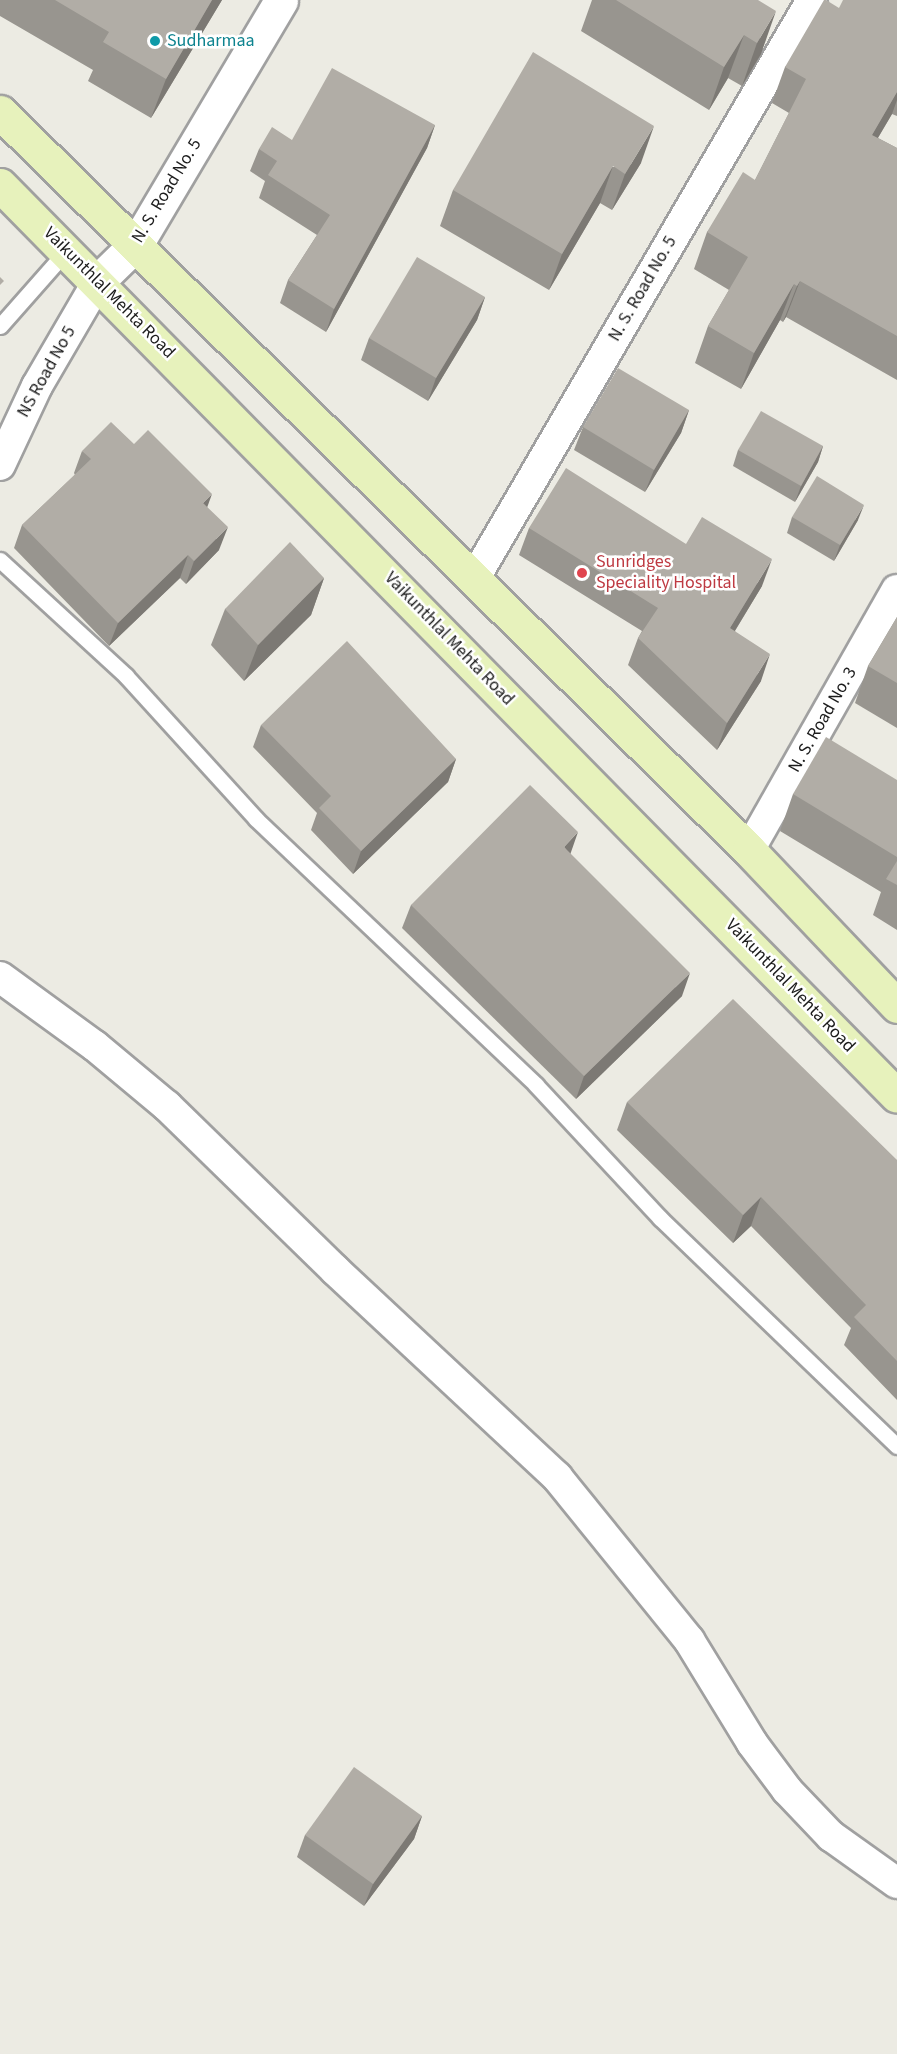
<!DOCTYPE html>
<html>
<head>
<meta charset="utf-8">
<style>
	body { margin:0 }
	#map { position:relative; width:897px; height:2054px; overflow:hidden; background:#ecebe3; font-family:"Source Sans 3",sans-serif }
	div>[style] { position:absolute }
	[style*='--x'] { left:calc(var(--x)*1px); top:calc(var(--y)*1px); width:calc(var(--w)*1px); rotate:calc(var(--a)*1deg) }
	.roads { filter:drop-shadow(2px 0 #a0a0a0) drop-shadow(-2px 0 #a0a0a0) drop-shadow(0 2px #a0a0a0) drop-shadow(0 -2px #a0a0a0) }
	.service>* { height:15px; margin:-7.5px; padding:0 7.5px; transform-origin:7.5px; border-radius:7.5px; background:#fff }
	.minor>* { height:30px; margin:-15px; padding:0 15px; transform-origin:15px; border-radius:15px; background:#fff }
	.tertiary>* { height:33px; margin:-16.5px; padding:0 16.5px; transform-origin:16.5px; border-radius:16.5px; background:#fff }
	.secondary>* { height:33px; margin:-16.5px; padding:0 16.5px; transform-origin:16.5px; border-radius:16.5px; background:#e7f2bc }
	.wall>* { inset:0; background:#98958f }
	.shaded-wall>* { inset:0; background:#7c7974 }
	.building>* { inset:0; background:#b1ada6 }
	.dots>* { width:16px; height:16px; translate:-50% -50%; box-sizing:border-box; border:3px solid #fff; border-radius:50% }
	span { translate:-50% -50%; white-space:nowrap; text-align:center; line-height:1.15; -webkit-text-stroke:5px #fff; paint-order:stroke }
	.culture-label { font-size:18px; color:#0d838f }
	.left { translate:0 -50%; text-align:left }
	.street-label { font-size:18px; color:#1c1c1c }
	.health-label { font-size:18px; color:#be3a42 }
</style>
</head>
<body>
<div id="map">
	<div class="roads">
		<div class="service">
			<i style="--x:0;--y:326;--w:101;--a:-48.6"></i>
			<i style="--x:0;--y:560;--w:171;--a:42.6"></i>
			<i style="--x:126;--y:676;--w:193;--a:47.7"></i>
			<i style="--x:256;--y:819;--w:386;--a:43.5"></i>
			<i style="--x:536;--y:1085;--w:182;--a:47"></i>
			<i style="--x:660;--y:1218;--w:329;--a:43.9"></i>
		</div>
		<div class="minor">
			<i style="--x:0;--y:465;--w:87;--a:-64.9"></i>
			<i style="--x:37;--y:386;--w:121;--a:-59.8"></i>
			<i style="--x:474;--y:579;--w:670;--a:-59.73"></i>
			<i style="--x:749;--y:850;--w:299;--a:-60.4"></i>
			<i style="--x:0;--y:977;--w:117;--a:36"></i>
			<i style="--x:95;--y:1046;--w:94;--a:39.8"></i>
			<i style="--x:167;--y:1106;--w:235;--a:44.3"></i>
			<i style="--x:335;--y:1270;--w:304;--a:43"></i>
			<i style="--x:557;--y:1477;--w:210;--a:51"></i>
			<i style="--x:689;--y:1640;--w:121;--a:58.5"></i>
			<i style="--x:752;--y:1743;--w:59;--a:53.3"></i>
			<i style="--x:787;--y:1790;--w:64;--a:46.3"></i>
			<i style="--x:831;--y:1836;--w:81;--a:35.5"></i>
		</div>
		<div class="tertiary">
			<i style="--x:98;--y:281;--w:54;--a:-44.3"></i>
			<i style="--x:137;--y:243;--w:282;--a:-59.3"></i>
		</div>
		<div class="secondary">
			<i style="--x:0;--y:112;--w:1051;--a:44.58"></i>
			<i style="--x:749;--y:850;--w:215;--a:46.5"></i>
			<i style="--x:0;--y:185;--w:1278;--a:45.44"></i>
		</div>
	</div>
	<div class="wall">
		<i style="clip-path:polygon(0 0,222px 0,151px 118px,88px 81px,93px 70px,0 16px)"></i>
		<i style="clip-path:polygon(592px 0,758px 0,761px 54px,742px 86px,728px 78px,709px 110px,581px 31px)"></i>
		<i style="clip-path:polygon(897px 0,897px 116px,892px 114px,878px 138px,897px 148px,897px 380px,786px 317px,783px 322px,780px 320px,741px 389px,695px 363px,708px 326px,729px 290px,694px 269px,707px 232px,755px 180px,789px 113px,772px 103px,785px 67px,839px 8px)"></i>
		<i style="clip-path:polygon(435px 125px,427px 148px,326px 332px,280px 303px,288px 280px,317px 235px,259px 198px,265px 181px,250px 171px,259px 149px,292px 140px)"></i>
		<i style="clip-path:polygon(641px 163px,612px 210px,600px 203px,549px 290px,440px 226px,453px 190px)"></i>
		<i style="clip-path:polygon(485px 297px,477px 320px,428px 401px,361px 360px,369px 338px)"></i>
		<i style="clip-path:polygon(689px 410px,681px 433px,645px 492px,574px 450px,583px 427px)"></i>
		<i style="clip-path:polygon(823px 446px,818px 462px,795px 502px,733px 466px,738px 450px)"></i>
		<i style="clip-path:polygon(82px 451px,207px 507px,219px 550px,186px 584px,180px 578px,109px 646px,14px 548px,22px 525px,75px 475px,74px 473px)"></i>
		<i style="clip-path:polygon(792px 517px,858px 520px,834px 561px,787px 533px)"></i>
		<i style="clip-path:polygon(529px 528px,686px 544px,762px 586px,735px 631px,761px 681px,717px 750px,628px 665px,638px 638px,642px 631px,519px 555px)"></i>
		<i style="clip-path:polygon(324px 578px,311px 615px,244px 681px,211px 645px,225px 609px)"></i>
		<i style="clip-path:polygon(897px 617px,897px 728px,855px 703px,868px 666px)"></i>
		<i style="clip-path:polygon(261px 725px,456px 759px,448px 782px,353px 874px,311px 830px,317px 813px,253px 747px)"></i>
		<i style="clip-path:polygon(897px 780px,897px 930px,873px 915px,881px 892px,780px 831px,793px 794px)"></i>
		<i style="clip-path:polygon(570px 854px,682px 996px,576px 1099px,402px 928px,411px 905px)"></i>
		<i style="clip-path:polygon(627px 1102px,897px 1160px,897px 1400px,844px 1345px,851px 1328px,751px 1226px,733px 1243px,617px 1130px)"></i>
		<i style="clip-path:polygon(422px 1816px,414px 1839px,364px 1906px,297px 1857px,305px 1835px)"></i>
	</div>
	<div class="shaded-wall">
		<i style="clip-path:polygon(212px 0,222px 0,151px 118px,166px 79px)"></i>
		<i style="clip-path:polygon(776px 11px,761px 54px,742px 86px,757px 43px)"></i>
		<i style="clip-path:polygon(744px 35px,728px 78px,709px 110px,724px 67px)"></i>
		<i style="clip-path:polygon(897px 92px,897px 100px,892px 114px,858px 171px,872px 135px)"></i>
		<i style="clip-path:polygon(435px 125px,427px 148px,326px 332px,334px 309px)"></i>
		<i style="clip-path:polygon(654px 126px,641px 163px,612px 210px,625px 174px)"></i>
		<i style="clip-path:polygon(613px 166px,600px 203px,549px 290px,562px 254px)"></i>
		<i style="clip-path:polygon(800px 281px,786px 317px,783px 322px,797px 286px)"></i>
		<i style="clip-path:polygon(794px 284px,780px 320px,741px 389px,754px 353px)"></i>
		<i style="clip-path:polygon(485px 297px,477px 320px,428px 401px,436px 378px)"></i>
		<i style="clip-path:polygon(689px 410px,681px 433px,645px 492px,654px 470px)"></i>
		<i style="clip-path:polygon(823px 446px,818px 462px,795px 502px,801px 486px)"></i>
		<i style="clip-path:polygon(212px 494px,204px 516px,203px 503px)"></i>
		<i style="clip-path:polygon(864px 505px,858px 520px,834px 561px,840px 545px)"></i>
		<i style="clip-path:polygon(228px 527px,219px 550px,186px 584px,194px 561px)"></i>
		<i style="clip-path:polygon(188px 555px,180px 578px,109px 646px,118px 623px)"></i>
		<i style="clip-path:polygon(772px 559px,762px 586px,720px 655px,730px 628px)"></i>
		<i style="clip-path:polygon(324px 578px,311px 615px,244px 681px,258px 645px)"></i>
		<i style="clip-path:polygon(770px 654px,761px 681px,717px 750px,727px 723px)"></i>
		<i style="clip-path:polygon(456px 759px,448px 782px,353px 874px,361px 851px)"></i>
		<i style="clip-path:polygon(578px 832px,570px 855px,564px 847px)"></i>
		<i style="clip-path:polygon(690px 973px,682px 996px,576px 1099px,584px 1076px)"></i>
		<i style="clip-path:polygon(761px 1197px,751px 1226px,733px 1243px,743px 1215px)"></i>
		<i style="clip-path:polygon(422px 1816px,414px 1839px,364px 1906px,373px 1884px)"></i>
	</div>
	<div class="building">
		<i style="clip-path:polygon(55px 0,212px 0,166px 79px,103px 42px,109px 32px)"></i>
		<i style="clip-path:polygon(616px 0,758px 0,776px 11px,757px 43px,744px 35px,724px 67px)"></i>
		<i style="clip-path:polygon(824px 0,826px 0,839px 8px,843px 0,897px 0,897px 92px,872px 135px,897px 148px,897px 336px,800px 281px,797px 286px,794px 284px,754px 353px,708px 326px,748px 257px,707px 232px,743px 172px,755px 180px,806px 79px,785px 67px)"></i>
		<i style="clip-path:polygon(533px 52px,654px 126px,625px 174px,613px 166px,562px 254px,453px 190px)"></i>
		<i style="clip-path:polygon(332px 68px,435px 125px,334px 309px,288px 280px,330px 215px,268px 175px,277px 161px,259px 149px,272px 127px,292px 140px)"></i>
		<i style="clip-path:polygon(417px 257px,485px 297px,436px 378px,369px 338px)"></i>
		<i style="clip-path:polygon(0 277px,4px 281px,0 285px)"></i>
		<i style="clip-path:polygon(618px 368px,689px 410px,654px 470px,583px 427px)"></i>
		<i style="clip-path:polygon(761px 411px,823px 446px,801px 486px,738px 450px)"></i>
		<i style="clip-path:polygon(111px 422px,134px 444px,148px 430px,212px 494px,203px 503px,228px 527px,194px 561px,188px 555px,118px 623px,22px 525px,91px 459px,82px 451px)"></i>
		<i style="clip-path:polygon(566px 468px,686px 544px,702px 517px,772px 559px,730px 628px,770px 654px,727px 723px,638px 638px,658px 608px,529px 528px)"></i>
		<i style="clip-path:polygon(817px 476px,864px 505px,840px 545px,792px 517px)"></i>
		<i style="clip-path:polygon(290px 542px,324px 578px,258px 645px,225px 609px)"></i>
		<i style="clip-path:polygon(897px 617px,897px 683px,868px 666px)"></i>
		<i style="clip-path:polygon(347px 641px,456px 759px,361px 851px,319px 808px,331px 796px,261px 725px)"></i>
		<i style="clip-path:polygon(826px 737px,897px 780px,897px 857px,793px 794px)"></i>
		<i style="clip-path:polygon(530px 785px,578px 832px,564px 847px,690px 973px,584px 1076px,411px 905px)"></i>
		<i style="clip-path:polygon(897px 861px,897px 885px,886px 879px)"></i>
		<i style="clip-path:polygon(733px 999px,897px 1160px,897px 1361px,854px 1317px,866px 1305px,761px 1197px,743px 1215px,627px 1102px)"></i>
		<i style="clip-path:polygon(354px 1767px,422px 1816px,373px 1884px,305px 1835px)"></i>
	</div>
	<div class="dots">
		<i style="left:155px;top:41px;background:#0f9aa8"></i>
		<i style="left:582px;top:573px;background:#e0444e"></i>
	</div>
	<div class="culture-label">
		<span class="left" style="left:167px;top:41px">Sudharmaa</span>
	</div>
	<div class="street-label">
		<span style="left:167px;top:191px;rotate:-59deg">N. S. Road No. 5</span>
		<span style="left:643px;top:289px;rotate:-60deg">N. S. Road No. 5</span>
		<span style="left:109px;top:293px;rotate:45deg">Vaikunthlal Mehta Road</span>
		<span style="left:47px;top:372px;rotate:-61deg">NS Road No 5</span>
		<span style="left:449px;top:639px;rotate:46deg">Vaikunthlal Mehta Road</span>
		<span style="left:823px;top:720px;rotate:-60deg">N. S. Road No. 3</span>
		<span style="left:790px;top:986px;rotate:46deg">Vaikunthlal Mehta Road</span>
	</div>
	<div class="health-label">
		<span class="left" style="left:596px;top:573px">Sunridges<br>Speciality Hospital</span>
	</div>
</div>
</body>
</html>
